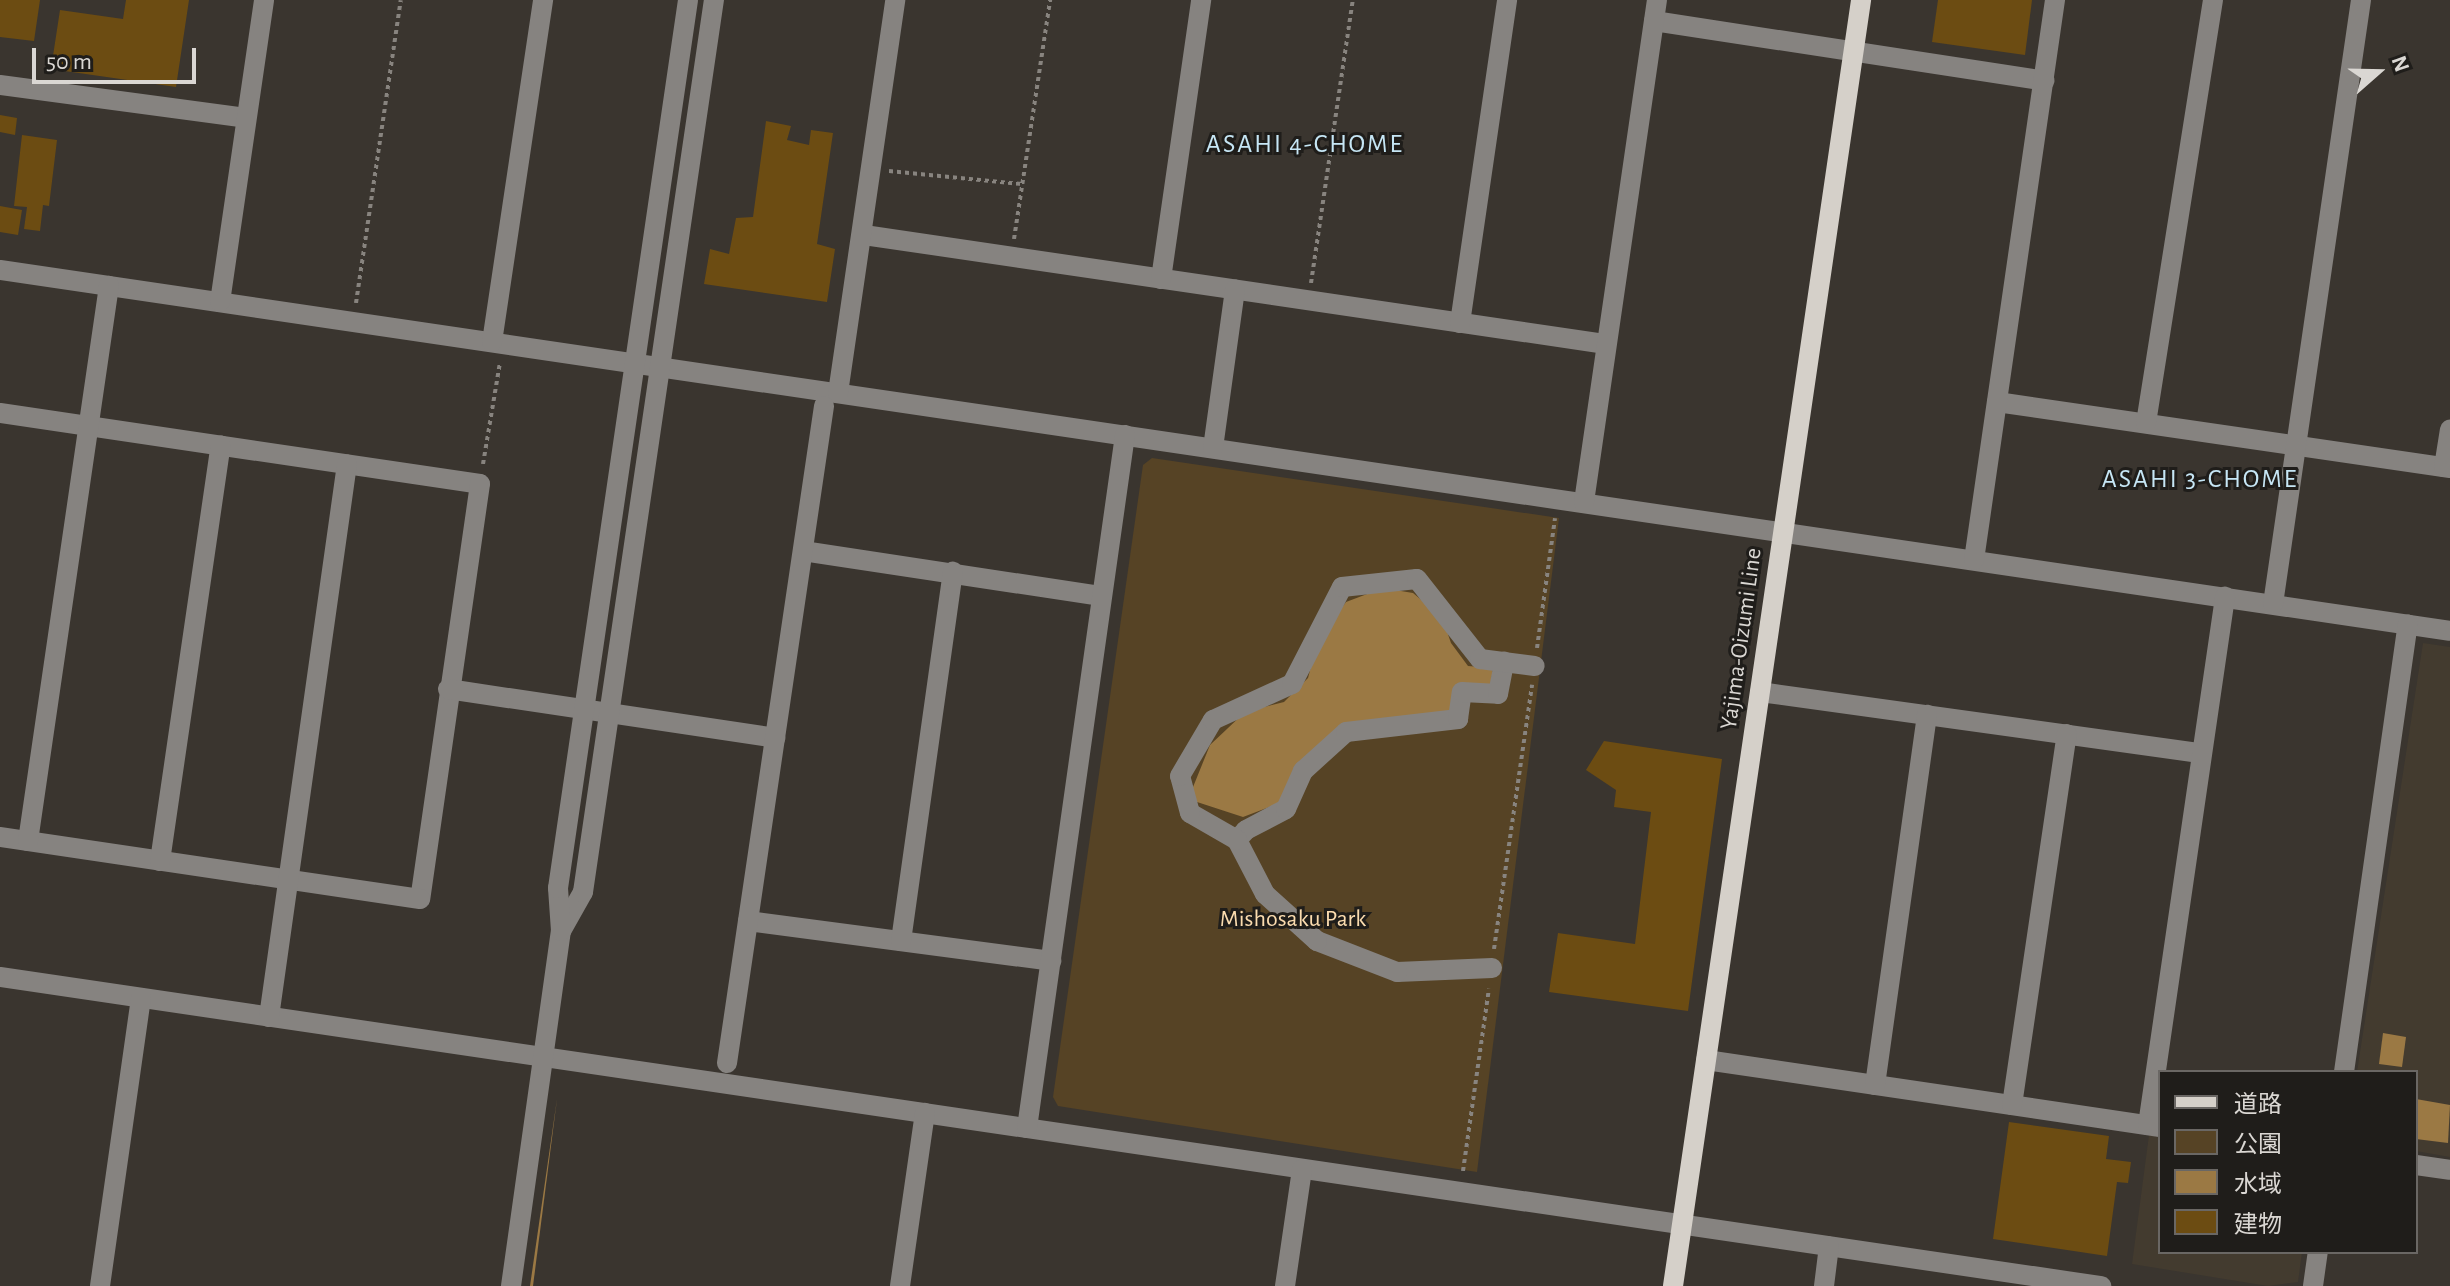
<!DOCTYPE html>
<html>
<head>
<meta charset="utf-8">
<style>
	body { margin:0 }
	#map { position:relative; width:2450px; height:1286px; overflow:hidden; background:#3a352f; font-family:"Alegreya Sans","Noto Sans JP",sans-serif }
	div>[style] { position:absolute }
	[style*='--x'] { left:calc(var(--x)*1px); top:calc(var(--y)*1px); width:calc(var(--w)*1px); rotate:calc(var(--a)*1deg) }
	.built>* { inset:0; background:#433b2f }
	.green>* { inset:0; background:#564325 }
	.water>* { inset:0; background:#9b7944 }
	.building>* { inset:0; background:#6c4c12 }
	.path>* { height:4px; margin-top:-2px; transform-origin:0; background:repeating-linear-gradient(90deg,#88847f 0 4px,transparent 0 8px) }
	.minor>* { height:20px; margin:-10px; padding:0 10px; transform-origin:10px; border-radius:10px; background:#868380 }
	.major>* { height:20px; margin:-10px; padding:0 10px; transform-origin:10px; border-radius:10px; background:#d5d0c9 }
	span { translate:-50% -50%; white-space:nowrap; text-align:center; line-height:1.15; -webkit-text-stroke:6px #1f1d1a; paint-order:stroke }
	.street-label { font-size:24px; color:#dad7d3 }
	.park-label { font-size:24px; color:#fbdcaf }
	.neighbourhood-label { font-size:26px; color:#c6e6f5; letter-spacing:2px }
	.legend { position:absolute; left:2158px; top:1070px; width:260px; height:184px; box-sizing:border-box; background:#1f1d1a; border:2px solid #6a6764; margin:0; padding:10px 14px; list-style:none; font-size:24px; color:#dad7d3 }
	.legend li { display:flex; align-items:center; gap:16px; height:40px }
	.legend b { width:40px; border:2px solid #6a6764 }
	.north { position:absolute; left:2338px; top:32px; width:80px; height:80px; -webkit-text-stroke:6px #1f1d1a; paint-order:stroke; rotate:70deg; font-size:22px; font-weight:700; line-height:32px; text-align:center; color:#dad7d3 }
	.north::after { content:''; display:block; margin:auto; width:28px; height:36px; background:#dad7d3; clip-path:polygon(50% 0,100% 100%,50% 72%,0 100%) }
	.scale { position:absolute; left:32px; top:48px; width:164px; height:36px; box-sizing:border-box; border:4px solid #dad7d3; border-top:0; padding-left:10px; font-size:24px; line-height:28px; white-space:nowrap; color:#dad7d3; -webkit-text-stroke:6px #1f1d1a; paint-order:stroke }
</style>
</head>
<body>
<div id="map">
	<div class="built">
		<i style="clip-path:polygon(2423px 643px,2450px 647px,2450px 1157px,2416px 1151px,2416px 1072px,2357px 1072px)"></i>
		<i style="clip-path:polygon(2149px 1135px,2160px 1137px,2160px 1252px,2302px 1252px,2298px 1282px,2268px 1286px,2132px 1264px)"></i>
	</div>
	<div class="green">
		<i style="clip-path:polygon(1152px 458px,1559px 518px,1477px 1172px,1058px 1106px,1053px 1097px,1143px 465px)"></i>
	</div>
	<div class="water">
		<i style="clip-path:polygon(1383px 588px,1413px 593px,1442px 617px,1451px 643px,1468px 666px,1493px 668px,1490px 690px,1461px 688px,1454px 716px,1343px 724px,1280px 803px,1243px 817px,1197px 802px,1191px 792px,1210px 745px,1245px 712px,1284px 702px,1308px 678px,1318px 640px,1346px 602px)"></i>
		<i style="clip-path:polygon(2383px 1033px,2406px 1037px,2402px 1067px,2379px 1064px)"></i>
		<i style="clip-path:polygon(557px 1099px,533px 1286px,530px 1286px)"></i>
		<i style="clip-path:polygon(2416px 1099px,2450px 1105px,2448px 1143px,2416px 1139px)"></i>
	</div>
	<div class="building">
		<i style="clip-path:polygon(0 0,40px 0,34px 41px,0 37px)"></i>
		<i style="clip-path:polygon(126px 0,189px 0,176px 87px,51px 69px,60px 10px,123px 19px)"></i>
		<i style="clip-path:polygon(1938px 0,2032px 0,2025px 55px,1932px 42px)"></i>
		<i style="clip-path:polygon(0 115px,17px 118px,15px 135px,0 132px)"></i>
		<i style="clip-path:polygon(766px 121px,791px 126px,787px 140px,809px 145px,811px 130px,833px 133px,817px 244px,835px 249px,827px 302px,704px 284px,710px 249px,729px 254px,736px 218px,753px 217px)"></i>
		<i style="clip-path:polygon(22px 135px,57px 140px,49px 206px,43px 205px,40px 231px,24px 229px,27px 207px,14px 206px)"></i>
		<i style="clip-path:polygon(0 206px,22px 210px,18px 235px,0 232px)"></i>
		<i style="clip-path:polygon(1604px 741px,1722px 759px,1688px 1011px,1549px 992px,1558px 933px,1635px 944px,1651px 812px,1614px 807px,1616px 790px,1586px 770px)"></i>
		<i style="clip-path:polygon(2009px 1122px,2109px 1136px,2106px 1159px,2131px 1162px,2128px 1183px,2117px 1182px,2107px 1256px,1993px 1239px)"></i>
	</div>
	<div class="path">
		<i style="--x:889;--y:171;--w:134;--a:5.6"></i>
		<i style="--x:1014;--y:239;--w:242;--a:-81.4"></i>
		<i style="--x:1311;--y:283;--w:286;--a:-81.6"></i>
		<i style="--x:356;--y:303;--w:306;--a:-81.6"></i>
		<i style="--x:483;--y:464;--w:103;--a:-80.5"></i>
		<i style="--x:1537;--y:648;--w:131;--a:-82.1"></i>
		<i style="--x:1494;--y:949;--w:267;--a:-81.8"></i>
		<i style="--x:1463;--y:1171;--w:184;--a:-81.9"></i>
	</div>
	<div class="minor">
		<i style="--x:1654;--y:21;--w:395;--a:8.7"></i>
		<i style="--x:0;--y:85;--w:248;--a:7.6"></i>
		<i style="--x:864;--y:235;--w:750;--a:8.36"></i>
		<i style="--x:0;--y:270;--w:2476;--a:8.38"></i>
		<i style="--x:1161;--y:279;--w:282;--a:-81.8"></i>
		<i style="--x:220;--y:302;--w:305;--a:-81.7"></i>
		<i style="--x:1460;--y:323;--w:326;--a:-81.7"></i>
		<i style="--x:492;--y:342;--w:346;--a:-81.5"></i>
		<i style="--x:838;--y:393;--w:397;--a:-81.7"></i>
		<i style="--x:1997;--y:402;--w:458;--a:8.3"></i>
		<i style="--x:0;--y:413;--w:485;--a:8.4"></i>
		<i style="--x:480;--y:484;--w:419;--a:98.2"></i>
		<i style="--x:420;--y:899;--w:425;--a:-171.6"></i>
		<i style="--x:2146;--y:423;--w:428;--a:-81"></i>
		<i style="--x:1213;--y:448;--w:160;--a:-82.1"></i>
		<i style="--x:2444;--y:467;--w:38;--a:-81"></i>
		<i style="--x:1584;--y:502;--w:507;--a:-81.73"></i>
		<i style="--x:803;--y:551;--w:302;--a:8.6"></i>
		<i style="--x:1974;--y:560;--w:566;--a:-81.77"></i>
		<i style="--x:2273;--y:604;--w:610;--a:-81.71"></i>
		<i style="--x:448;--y:689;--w:331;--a:8.5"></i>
		<i style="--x:1760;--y:692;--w:446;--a:7.9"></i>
		<i style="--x:1237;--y:840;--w:13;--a:-48"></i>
		<i style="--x:1246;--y:830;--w:45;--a:-27.7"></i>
		<i style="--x:1286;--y:809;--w:42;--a:-65.9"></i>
		<i style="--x:1303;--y:771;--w:58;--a:-42.2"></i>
		<i style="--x:1346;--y:732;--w:113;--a:-6.6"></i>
		<i style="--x:1458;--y:719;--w:27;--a:-82"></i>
		<i style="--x:1462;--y:692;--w:36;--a:3"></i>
		<i style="--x:1498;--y:694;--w:33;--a:-79"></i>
		<i style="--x:28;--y:841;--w:561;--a:-81.7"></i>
		<i style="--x:160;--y:861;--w:420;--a:-81.7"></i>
		<i style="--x:748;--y:921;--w:306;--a:7.5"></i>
		<i style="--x:561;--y:931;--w:45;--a:-60.6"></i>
		<i style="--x:583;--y:892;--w:902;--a:-81.65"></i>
		<i style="--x:901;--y:941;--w:373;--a:-82"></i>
		<i style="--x:1492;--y:968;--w:95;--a:177.6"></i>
		<i style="--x:1397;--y:972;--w:86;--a:-158.8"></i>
		<i style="--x:1317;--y:941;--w:70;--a:-137.9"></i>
		<i style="--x:1265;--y:894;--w:61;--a:-117.4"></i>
		<i style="--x:1237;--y:840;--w:54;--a:-150.1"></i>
		<i style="--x:1190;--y:813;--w:38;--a:-105"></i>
		<i style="--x:1180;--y:776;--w:65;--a:-59.5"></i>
		<i style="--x:1213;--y:720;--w:87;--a:-24.5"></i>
		<i style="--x:1292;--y:684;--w:109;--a:-62.7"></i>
		<i style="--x:1342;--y:587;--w:75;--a:-6.1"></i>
		<i style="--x:1417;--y:579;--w:102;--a:51.8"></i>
		<i style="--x:1480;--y:659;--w:55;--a:7.3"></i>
		<i style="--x:0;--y:977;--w:2124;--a:8.37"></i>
		<i style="--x:269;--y:1017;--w:558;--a:-81.97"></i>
		<i style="--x:1706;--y:1060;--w:459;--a:8.4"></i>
		<i style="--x:727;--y:1063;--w:664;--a:-81.6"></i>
		<i style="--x:2344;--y:1072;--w:452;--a:-81.9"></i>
		<i style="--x:1875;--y:1085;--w:374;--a:-82"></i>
		<i style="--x:2012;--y:1105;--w:375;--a:-81.6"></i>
		<i style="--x:2148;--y:1125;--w:534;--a:-81.7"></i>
		<i style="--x:1027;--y:1128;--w:700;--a:-81.95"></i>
		<i style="--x:2416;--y:1165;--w:34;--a:8"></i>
		<i style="--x:100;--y:1286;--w:291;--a:-81.9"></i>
		<i style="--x:511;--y:1286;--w:359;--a:-82"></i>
		<i style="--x:561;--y:931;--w:43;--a:-94"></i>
		<i style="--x:558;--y:888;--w:897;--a:-81.67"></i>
		<i style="--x:900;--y:1286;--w:175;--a:-81.8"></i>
		<i style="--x:1285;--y:1286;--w:118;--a:-81.7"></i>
		<i style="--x:1824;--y:1286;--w:40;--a:-82.9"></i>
		<i style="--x:2313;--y:1286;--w:34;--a:-82"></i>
	</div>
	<div class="major">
		<i style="--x:1673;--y:1286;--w:1300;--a:-81.68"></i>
	</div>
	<div class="street-label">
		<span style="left:1742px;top:639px;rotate:-82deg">Yajima-Oizumi Line</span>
	</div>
	<div class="park-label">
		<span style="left:1293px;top:920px">Mishosaku Park</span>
	</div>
	<div class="neighbourhood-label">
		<span style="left:1305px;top:145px">ASAHI 4-CHOME</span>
		<span style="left:2200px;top:480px">ASAHI 3-CHOME</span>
	</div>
	<ul class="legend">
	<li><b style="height:10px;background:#d5d0c9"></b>道路</li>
	<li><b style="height:22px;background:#564325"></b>公園</li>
	<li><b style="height:22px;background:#9b7944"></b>水域</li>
	<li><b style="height:22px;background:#6c4c12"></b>建物</li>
	</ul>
	<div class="north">N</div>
	<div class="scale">50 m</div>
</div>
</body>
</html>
